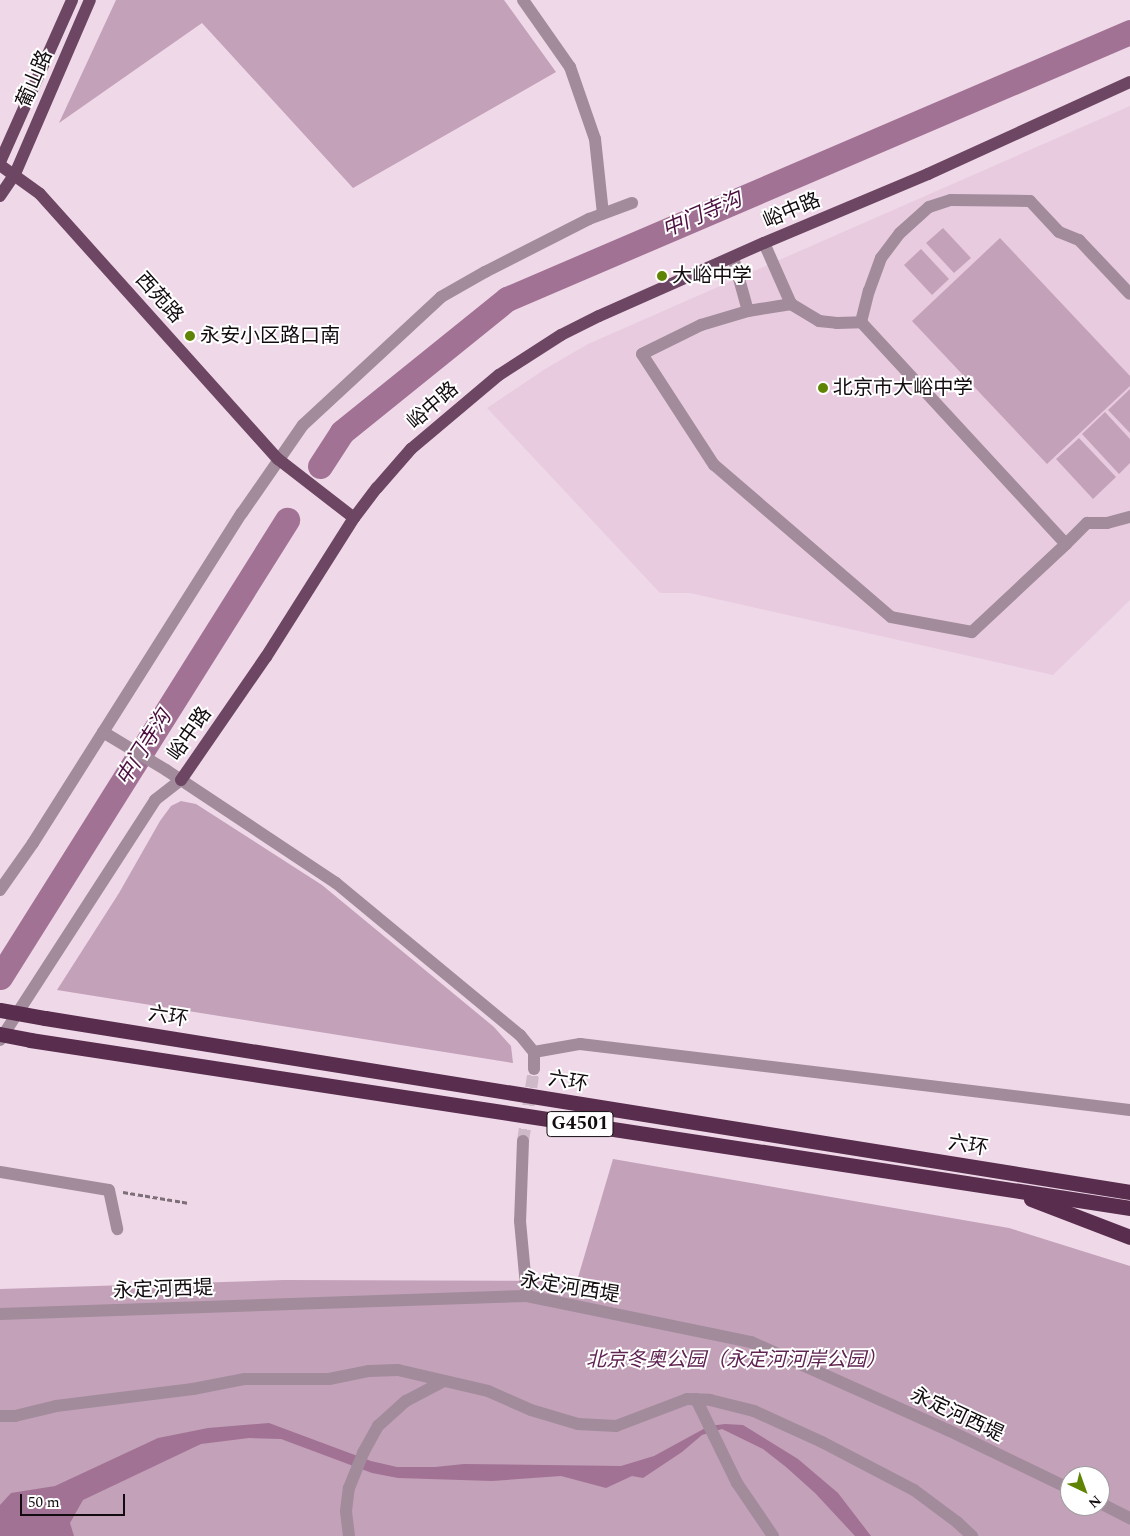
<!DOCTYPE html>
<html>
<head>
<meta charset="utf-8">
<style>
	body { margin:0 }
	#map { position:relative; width:1130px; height:1536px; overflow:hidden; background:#efd8e8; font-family:Spectral,"Noto Sans SC",serif }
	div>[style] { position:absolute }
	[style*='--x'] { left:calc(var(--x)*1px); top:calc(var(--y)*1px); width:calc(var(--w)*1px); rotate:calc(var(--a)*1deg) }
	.built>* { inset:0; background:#e8cbdf }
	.green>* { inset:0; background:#c3a1b9 }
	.water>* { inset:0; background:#a27295 }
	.river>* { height:25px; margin:-12.5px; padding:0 12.5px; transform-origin:12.5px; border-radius:12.5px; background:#a27295 }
	.minor-tunnel>* { height:12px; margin-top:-6px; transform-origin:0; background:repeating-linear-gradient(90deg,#ceb9c8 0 12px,transparent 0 18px) }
	.path>* { height:2.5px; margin-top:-1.25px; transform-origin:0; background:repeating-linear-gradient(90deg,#7d6e78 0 5px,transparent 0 7.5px) }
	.minor>* { height:12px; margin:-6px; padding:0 6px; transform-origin:6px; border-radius:6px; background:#a28b9b }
	.major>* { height:12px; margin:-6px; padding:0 6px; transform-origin:6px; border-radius:6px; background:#6c4662 }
	.highway>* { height:15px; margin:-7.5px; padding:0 7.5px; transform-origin:7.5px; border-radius:7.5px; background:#582d4e }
	.highway-bridge>* { height:15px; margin:-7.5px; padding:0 7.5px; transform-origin:7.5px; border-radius:7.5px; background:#582d4e }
	.dots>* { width:14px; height:14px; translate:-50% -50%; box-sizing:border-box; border:2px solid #fff; border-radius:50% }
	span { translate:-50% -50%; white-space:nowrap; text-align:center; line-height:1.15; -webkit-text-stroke:4px #fff; paint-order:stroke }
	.shield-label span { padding:1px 4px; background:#fff; border:1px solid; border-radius:4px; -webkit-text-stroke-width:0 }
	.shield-label { font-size:19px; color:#120b10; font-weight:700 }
	.street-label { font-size:20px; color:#120b10 }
	.poi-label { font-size:20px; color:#120b10 }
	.left { translate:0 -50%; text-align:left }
	.park-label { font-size:20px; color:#602453; font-style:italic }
	.water-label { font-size:21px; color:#4b0e3f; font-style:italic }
	.north { position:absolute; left:1060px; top:1466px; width:50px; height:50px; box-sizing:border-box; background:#fff; border:1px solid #a09d9f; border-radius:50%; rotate:138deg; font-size:14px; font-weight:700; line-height:20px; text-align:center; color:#120b10 }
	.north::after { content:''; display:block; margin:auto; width:18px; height:22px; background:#5f8403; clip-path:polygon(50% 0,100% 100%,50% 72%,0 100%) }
	.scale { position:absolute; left:20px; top:1494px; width:105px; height:22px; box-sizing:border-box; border:2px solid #120b10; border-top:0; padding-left:6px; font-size:15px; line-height:18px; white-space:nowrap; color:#120b10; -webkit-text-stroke:4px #fff; paint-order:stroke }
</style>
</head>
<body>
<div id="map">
	<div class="built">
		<i style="clip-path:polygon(1130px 106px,1130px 600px,1053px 675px,690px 593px,660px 593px,487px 408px,545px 369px,588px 344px)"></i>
	</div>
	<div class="green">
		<i style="clip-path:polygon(116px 0,504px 0,556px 72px,353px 188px,202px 23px,59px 123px)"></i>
		<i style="clip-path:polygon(943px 228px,971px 258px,954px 273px,926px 243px)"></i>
		<i style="clip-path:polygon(1000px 238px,1130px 376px,1130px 386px,1047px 464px,912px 321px)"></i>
		<i style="clip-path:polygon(921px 249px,949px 279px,932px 295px,904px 265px)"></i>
		<i style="clip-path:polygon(1130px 389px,1130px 433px,1108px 410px)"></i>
		<i style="clip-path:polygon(1105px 412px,1130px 439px,1130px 463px,1119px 474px,1082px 434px)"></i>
		<i style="clip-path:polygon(1079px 438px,1116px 477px,1093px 499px,1056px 459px)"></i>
		<i style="clip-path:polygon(181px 801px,196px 804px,322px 885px,494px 1027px,511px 1046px,513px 1063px,57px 990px,119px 893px,160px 821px,171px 806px)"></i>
		<i style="clip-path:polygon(evenodd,613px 1159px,1009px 1228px,1130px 1266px,1130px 1536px,0 1536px,0 1289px,284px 1280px,577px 1281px,613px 1159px,1070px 1476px,1100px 1476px,1100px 1506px,1070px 1506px,1070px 1476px)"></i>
	</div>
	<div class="water">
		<i style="clip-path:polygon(269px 1423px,371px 1461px,397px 1467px,435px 1467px,464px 1464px,621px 1466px,654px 1456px,709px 1426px,725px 1424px,743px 1425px,798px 1459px,838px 1493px,871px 1536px,855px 1536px,815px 1493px,786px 1467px,763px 1449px,722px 1429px,702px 1435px,682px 1452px,643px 1478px,632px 1476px,606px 1488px,561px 1476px,492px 1481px,398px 1478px,372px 1473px,281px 1439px,249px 1438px,201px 1444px,83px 1500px,70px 1523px,74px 1536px,0 1536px,0 1505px,11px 1493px,55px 1486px,158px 1438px,208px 1428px)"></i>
	</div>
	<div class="river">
		<i style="--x:320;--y:466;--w:40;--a:-57.1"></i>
		<i style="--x:342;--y:432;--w:212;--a:-38.9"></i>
		<i style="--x:507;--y:299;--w:678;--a:-23.2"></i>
		<i style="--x:0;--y:977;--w:540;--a:-57.87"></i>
	</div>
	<div class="minor-tunnel">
		<i style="--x:523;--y:1141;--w:73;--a:-81.3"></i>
	</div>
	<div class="path">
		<i style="--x:123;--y:1192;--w:67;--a:9.5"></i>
	</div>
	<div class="minor">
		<i style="--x:523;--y:0;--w:82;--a:55"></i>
		<i style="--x:570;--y:67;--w:76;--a:70.9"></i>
		<i style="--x:595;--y:139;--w:75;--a:83.9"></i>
		<i style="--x:764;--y:243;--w:67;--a:66.1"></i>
		<i style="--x:791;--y:304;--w:33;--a:31"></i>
		<i style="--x:819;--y:321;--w:18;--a:6"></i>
		<i style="--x:837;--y:323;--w:24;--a:-2"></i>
		<i style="--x:861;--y:322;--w:302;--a:47.3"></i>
		<i style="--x:1066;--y:544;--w:129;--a:136.9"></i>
		<i style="--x:972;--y:632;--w:82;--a:-169.5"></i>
		<i style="--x:891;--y:617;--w:233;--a:-139.3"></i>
		<i style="--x:714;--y:465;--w:132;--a:-123"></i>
		<i style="--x:642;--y:354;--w:66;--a:-26.2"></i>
		<i style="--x:701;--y:325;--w:49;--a:-16.6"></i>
		<i style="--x:748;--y:311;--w:44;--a:-9.2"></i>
		<i style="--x:733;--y:257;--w:56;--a:74.5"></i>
		<i style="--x:861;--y:322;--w:32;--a:-76"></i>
		<i style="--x:869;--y:291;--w:35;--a:-70"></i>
		<i style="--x:881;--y:258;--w:31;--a:-53"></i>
		<i style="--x:900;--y:233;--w:39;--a:-42"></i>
		<i style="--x:929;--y:207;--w:23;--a:-18"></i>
		<i style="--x:951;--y:200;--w:79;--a:0.7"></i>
		<i style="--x:1030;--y:201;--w:42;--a:46.9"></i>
		<i style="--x:1059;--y:232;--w:22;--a:22"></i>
		<i style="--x:1079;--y:240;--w:74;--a:46.6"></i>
		<i style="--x:1066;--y:544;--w:30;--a:-45"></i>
		<i style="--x:1087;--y:523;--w:20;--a:0"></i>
		<i style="--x:1107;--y:523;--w:24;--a:-15"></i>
		<i style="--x:103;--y:732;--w:74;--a:31.1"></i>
		<i style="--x:166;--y:770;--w:204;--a:33.6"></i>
		<i style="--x:336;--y:883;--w:239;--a:39.6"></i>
		<i style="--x:520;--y:1035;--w:22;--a:51"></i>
		<i style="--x:534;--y:1052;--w:17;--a:90"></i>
		<i style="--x:0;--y:890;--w:57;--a:-54.9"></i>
		<i style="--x:33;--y:843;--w:391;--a:-57.7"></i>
		<i style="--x:242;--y:513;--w:107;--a:-55.3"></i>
		<i style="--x:303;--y:425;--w:188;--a:-42.8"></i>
		<i style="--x:441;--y:297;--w:51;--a:-29.6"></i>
		<i style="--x:485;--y:272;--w:117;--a:-27"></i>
		<i style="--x:589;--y:219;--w:46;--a:-20.4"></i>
		<i style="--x:0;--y:1040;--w:286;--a:-57.1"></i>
		<i style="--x:155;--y:800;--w:33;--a:-38"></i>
		<i style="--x:534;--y:1052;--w:47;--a:-9.9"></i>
		<i style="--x:580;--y:1044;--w:554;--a:6.84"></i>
		<i style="--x:523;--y:1141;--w:80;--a:92.1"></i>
		<i style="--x:520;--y:1221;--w:75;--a:84.7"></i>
		<i style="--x:0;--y:1172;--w:110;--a:9.4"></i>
		<i style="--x:109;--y:1190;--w:40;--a:78"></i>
		<i style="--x:0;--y:1314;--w:527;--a:-1.96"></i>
		<i style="--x:527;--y:1296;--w:229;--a:11.6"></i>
		<i style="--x:751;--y:1342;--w:216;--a:24.1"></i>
		<i style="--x:948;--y:1430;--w:136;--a:25.8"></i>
		<i style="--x:696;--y:1399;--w:93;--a:64"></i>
		<i style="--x:737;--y:1483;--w:64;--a:55.8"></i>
		<i style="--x:0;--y:1416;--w:15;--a:0"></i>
		<i style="--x:15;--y:1416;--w:42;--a:-13.7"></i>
		<i style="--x:56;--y:1406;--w:138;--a:-7.1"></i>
		<i style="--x:193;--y:1389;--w:53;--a:-10.9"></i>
		<i style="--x:245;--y:1379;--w:84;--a:0"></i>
		<i style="--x:329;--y:1379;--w:41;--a:-11.3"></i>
		<i style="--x:369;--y:1371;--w:29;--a:-2"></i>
		<i style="--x:398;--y:1370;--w:92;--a:13.1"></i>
		<i style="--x:488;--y:1391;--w:47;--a:23.8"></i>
		<i style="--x:531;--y:1410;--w:49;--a:16.6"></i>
		<i style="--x:578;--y:1424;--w:38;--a:3"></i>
		<i style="--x:616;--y:1426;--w:76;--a:-20.8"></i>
		<i style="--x:687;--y:1399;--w:23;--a:2"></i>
		<i style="--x:710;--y:1400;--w:45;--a:14"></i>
		<i style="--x:754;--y:1411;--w:75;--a:24.5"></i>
		<i style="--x:822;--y:1442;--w:104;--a:27.6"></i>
		<i style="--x:914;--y:1490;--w:54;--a:36.7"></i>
		<i style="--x:957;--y:1522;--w:21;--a:43"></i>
		<i style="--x:1100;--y:1503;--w:34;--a:27"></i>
		<i style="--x:349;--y:1536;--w:25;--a:-97"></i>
		<i style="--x:346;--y:1511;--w:23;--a:-83"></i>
		<i style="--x:349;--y:1488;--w:38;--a:-68"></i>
		<i style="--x:363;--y:1453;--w:31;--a:-61"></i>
		<i style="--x:378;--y:1426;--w:38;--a:-42"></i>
		<i style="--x:406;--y:1401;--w:43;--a:-27.8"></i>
	</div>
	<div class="major">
		<i style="--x:0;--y:162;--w:177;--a:-66"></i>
		<i style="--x:0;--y:165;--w:49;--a:35.9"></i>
		<i style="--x:40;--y:194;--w:356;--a:48.1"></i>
		<i style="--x:278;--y:459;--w:96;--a:37.8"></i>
		<i style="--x:0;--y:196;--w:27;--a:-56"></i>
		<i style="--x:15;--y:174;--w:189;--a:-66.7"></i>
		<i style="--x:181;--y:780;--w:150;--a:-55.4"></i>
		<i style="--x:266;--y:657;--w:165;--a:-57.7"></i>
		<i style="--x:354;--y:518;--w:38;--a:-53"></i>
		<i style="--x:377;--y:488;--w:52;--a:-48.9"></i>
		<i style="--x:411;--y:449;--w:115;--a:-40.1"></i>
		<i style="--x:499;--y:375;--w:74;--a:-32.8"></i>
		<i style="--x:561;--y:335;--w:42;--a:-26.6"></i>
		<i style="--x:599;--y:316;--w:180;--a:-23.9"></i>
		<i style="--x:764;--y:243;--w:178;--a:-22.8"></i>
		<i style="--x:928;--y:174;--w:222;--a:-24.5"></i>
	</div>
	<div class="highway">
		<i style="--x:45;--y:1018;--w:1099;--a:9.11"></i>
		<i style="--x:30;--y:1040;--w:1113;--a:8.68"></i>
		<i style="--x:1031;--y:1199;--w:106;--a:21"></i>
	</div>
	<div class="highway-bridge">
		<i style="--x:0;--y:1010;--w:46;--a:10.1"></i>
		<i style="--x:0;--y:1034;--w:31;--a:11"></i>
	</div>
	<div class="dots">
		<i style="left:662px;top:276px;background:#5f8403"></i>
		<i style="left:190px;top:336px;background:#5f8403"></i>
		<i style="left:823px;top:388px;background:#5f8403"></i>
	</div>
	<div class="shield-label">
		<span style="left:580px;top:1124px">G4501</span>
	</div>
	<div class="street-label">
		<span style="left:35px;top:79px;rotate:-67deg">葡山路</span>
		<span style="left:792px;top:211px;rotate:-23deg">峪中路</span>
		<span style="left:159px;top:298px;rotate:48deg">西苑路</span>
		<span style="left:433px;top:406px;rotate:-41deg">峪中路</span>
		<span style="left:190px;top:734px;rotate:-55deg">峪中路</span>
		<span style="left:168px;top:1017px;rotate:9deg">六环</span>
		<span style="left:568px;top:1082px;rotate:9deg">六环</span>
		<span style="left:968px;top:1146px;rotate:9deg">六环</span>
		<span style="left:570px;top:1288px;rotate:9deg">永定河西堤</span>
		<span style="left:163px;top:1290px;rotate:-2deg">永定河西堤</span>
		<span style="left:957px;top:1415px;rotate:25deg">永定河西堤</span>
	</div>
	<div class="poi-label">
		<span class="left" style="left:672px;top:276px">大峪中学</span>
		<span class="left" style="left:200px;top:336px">永安小区路口南</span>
		<span class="left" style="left:833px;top:388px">北京市大峪中学</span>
	</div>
	<div class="park-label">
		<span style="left:736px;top:1360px">北京冬奥公园（永定河河岸公园）</span>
	</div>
	<div class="water-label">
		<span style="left:702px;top:215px;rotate:-23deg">中门寺沟</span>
		<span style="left:144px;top:748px;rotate:-58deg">中门寺沟</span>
	</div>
	<div class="north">N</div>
	<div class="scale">50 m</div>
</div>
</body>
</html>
